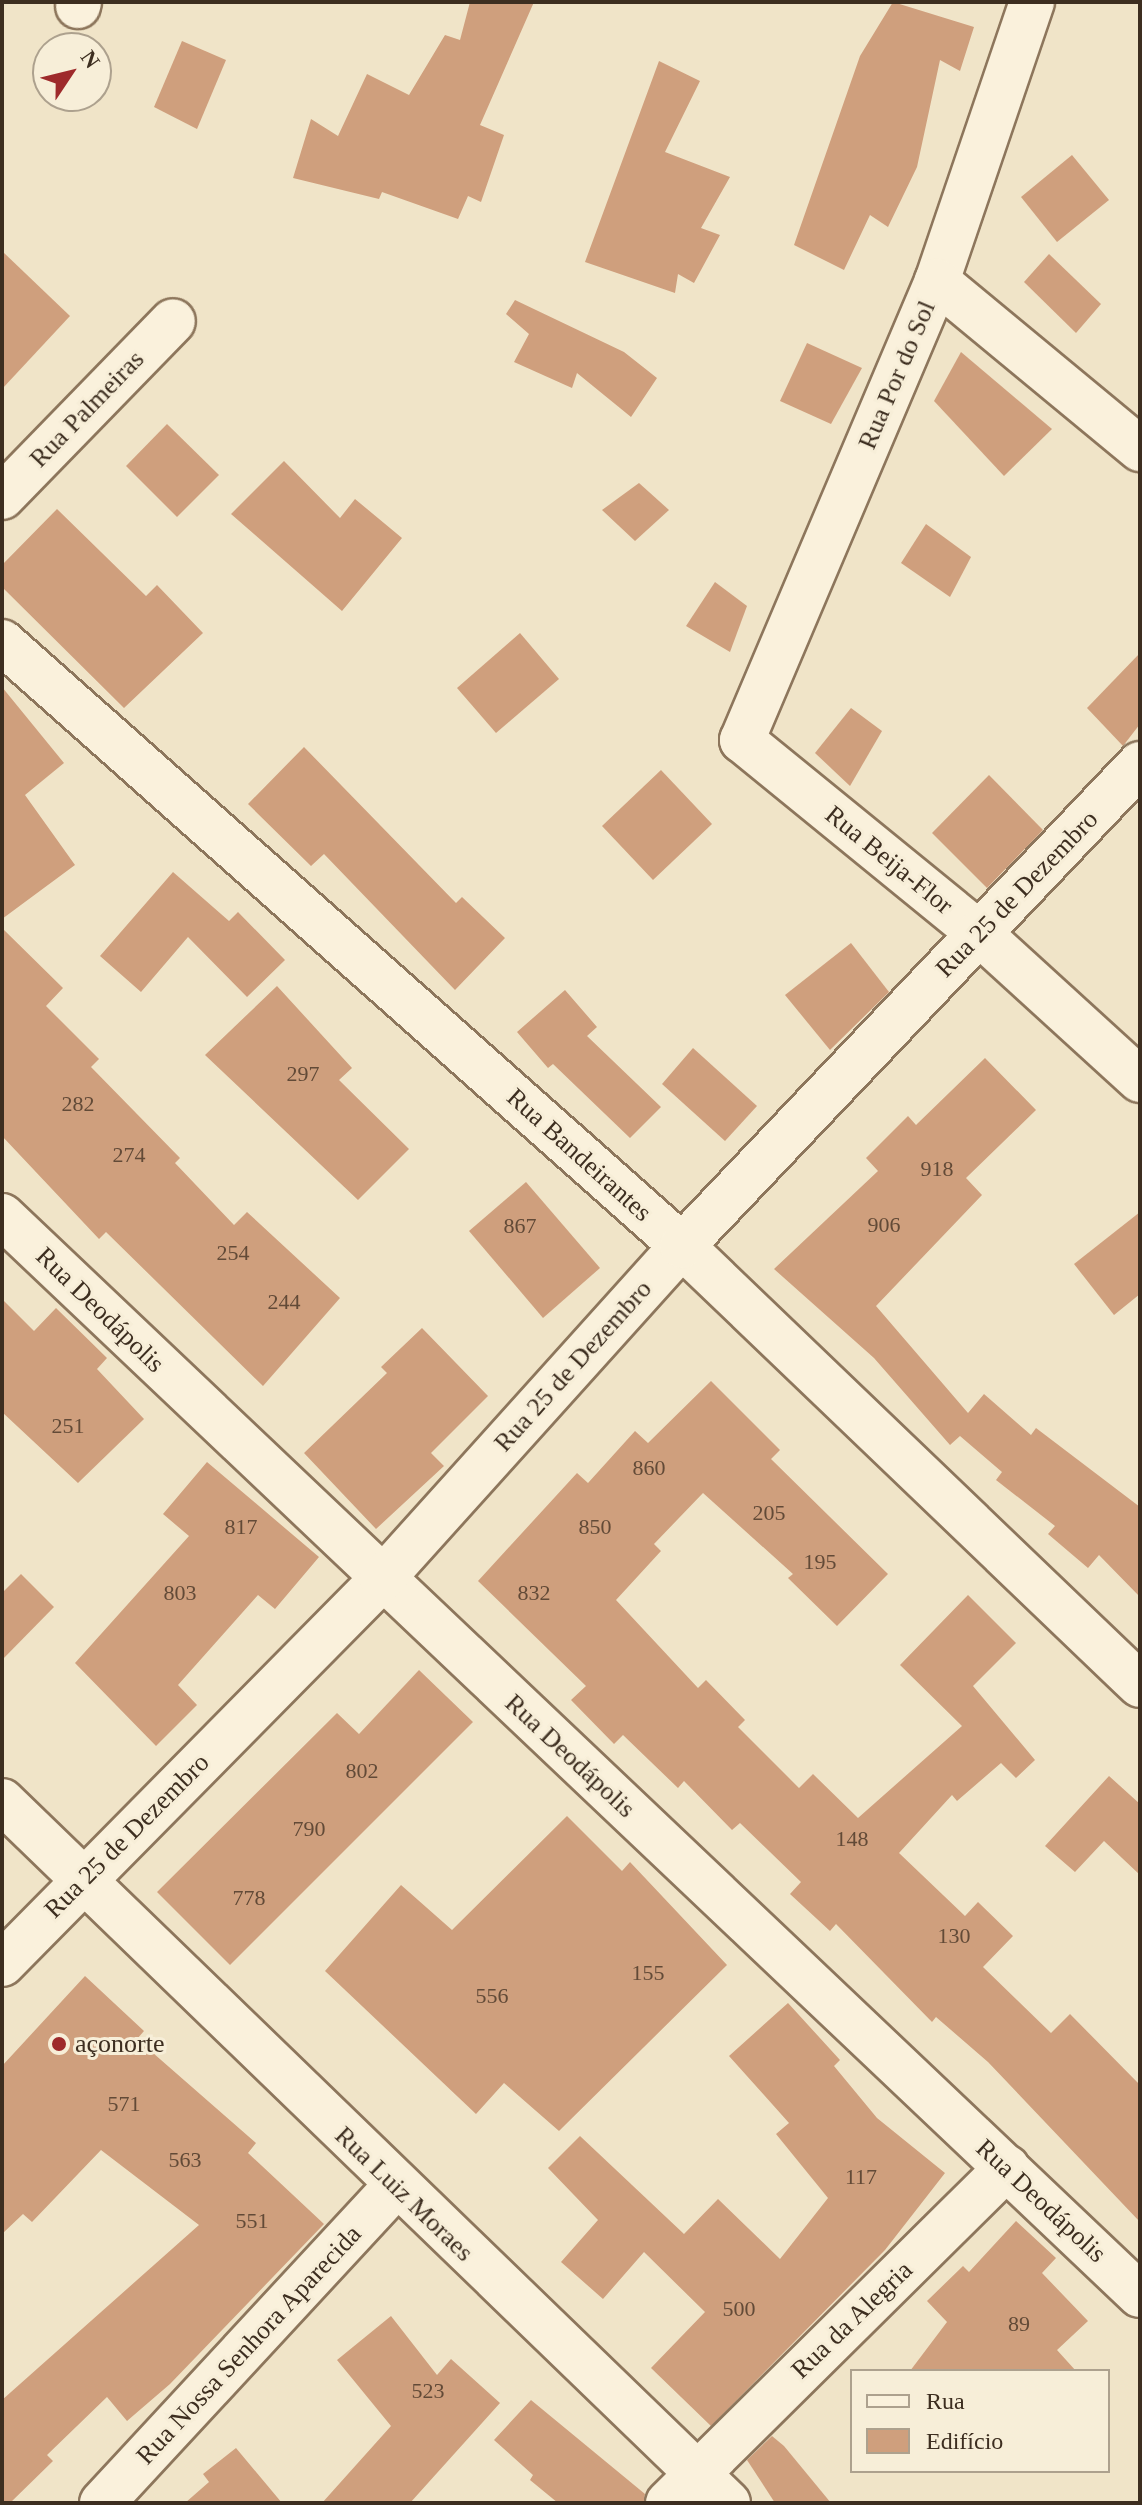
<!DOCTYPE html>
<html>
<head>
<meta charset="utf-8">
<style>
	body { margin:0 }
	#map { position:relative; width:1142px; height:2505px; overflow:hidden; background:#f0e4c8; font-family:"Times New Roman",serif }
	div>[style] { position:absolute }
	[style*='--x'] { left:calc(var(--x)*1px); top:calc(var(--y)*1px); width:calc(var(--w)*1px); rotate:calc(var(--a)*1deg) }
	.building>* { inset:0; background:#cf9f7d }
	.roads { filter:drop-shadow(2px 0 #8d765c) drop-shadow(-2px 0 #8d765c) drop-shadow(0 2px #8d765c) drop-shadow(0 -2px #8d765c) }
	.minor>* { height:44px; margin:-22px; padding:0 22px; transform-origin:22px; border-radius:22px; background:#faf1dc }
	.dots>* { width:22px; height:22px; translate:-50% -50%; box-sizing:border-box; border:4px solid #f7eed8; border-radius:50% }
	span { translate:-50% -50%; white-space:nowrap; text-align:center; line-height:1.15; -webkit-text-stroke:6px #f7eed8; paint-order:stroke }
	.number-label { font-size:22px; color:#624a37 }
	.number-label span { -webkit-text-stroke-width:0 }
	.street-label { font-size:26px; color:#3d2e20 }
	.poi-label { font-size:26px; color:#3d2e20 }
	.left { translate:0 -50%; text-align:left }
	.frame { position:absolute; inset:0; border:4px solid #3d2e20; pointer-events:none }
	.legend { position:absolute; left:850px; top:2369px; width:260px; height:104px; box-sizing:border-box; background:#f7eed8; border:2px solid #ada18e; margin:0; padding:10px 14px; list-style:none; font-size:24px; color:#3d2e20 }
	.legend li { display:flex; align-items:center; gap:16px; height:40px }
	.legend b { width:40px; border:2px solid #ada18e }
	.north { position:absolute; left:32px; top:32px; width:80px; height:80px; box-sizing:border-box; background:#f7eed8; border:2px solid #ada18e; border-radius:50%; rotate:55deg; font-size:22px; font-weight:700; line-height:32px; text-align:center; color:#3d2e20 }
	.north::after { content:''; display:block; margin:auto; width:28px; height:36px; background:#9e2a2b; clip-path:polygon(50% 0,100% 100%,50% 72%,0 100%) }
</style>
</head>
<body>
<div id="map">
	<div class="building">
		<i style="clip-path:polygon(470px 2px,534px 2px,480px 125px,504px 135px,481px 202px,468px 196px,458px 219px,382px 192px,379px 199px,293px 178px,311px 119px,338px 136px,367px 74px,409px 95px,445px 35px,460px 40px)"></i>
		<i style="clip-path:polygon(893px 2px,974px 27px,960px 71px,940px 60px,917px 167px,888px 227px,870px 215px,844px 270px,794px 245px,860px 56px)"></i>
		<i style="clip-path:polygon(182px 41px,226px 60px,197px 129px,154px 107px)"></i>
		<i style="clip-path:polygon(659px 61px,700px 81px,665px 152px,730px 177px,701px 228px,720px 235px,694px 283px,678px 274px,675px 293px,585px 262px)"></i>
		<i style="clip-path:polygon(1072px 155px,1109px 200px,1057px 242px,1021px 197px)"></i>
		<i style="clip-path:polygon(2px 251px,70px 316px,2px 389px)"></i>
		<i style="clip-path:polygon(1049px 254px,1101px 304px,1076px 333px,1024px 282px)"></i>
		<i style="clip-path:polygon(515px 300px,624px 352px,657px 378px,631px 417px,577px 373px,572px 388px,514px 362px,529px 334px,506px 314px)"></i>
		<i style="clip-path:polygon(807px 343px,862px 368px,831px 424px,780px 401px)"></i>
		<i style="clip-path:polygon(961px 352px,1052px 429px,1004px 476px,934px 401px)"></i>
		<i style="clip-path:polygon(167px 424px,219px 475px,177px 517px,126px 466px)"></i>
		<i style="clip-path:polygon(284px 461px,340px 518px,355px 499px,402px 538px,342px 611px,231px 514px)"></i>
		<i style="clip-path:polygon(639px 483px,669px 510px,635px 541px,602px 510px)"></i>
		<i style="clip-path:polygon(57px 509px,146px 596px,157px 585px,203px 633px,124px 708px,2px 587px,2px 565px)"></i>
		<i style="clip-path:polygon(926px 524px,971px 557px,950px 597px,901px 563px)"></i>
		<i style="clip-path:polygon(715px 582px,747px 606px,730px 652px,686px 626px)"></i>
		<i style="clip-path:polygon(520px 633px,559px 679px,496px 733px,457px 688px)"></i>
		<i style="clip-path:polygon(1140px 653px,1140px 724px,1123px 746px,1087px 708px)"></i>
		<i style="clip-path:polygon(2px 687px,64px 763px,25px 795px,75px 865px,2px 919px)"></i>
		<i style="clip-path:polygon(851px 708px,882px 731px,850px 786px,815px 753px)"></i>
		<i style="clip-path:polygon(304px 747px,456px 903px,462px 897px,505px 938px,455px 990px,324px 854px,311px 866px,248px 804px)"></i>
		<i style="clip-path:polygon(661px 770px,712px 824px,653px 880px,602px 826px)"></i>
		<i style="clip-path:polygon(989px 775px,1043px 830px,987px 888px,932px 833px)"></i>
		<i style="clip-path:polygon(173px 872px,229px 921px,238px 912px,285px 960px,247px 997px,188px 937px,141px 992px,100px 956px)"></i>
		<i style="clip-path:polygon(2px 928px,63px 988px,46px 1006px,99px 1059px,91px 1067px,180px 1158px,175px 1163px,234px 1225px,247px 1212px,340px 1298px,263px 1386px,106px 1232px,99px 1239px,2px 1136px)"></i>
		<i style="clip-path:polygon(851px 943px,889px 992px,830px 1050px,785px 995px)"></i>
		<i style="clip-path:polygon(277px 986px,352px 1068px,339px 1080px,409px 1149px,358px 1200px,205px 1055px)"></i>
		<i style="clip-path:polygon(565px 990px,597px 1027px,587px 1036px,661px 1107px,630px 1138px,553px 1064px,548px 1068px,517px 1032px)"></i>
		<i style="clip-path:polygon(693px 1048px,757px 1106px,725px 1141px,662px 1084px)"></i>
		<i style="clip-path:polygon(985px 1058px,1036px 1110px,966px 1178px,982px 1195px,876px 1306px,968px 1413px,984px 1394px,1031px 1435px,1036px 1428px,1140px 1507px,1140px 1597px,1099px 1555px,1088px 1568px,1048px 1534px,1055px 1526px,996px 1480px,1002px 1472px,960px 1436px,950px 1445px,874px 1358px,774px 1269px,878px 1171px,866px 1158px,908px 1116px,916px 1125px)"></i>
		<i style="clip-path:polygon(526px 1182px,600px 1268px,543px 1318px,469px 1231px)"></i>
		<i style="clip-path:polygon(1140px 1212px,1140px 1294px,1114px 1315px,1074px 1264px)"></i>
		<i style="clip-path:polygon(2px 1299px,34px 1331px,56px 1308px,107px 1358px,97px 1369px,144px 1419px,78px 1483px,2px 1412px)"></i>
		<i style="clip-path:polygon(422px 1328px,488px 1396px,431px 1453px,444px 1466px,376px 1529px,304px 1453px,387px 1373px,381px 1367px)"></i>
		<i style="clip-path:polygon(711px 1381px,780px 1450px,771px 1459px,888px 1574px,837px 1626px,788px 1578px,793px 1574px,703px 1493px,654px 1544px,661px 1551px,616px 1600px,698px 1688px,706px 1680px,745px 1720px,738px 1727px,799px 1788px,813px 1774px,858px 1818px,962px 1726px,900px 1665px,968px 1595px,1016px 1643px,973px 1686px,1035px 1760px,1016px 1778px,1001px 1763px,957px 1801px,952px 1795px,899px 1853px,965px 1916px,978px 1902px,1013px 1936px,983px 1967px,1051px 2033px,1070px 2014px,1140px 2085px,1140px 2222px,988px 2062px,936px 2017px,932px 2022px,836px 1924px,830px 1931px,790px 1894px,801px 1882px,740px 1823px,732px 1830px,684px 1781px,678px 1788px,623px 1735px,614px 1744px,571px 1700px,586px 1686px,478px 1581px,577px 1473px,588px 1483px,635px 1431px,648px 1443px)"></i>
		<i style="clip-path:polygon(207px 1462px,319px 1557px,275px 1609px,258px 1595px,178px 1685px,197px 1705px,156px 1746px,75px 1663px,189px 1536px,163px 1514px)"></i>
		<i style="clip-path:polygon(21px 1574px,54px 1607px,2px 1660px,2px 1593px)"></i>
		<i style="clip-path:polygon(419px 1670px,473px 1722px,230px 1965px,157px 1892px,337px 1713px,359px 1734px)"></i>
		<i style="clip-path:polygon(1109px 1776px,1140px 1804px,1140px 1875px,1104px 1841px,1075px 1872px,1045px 1846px)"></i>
		<i style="clip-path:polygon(567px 1816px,622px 1871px,630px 1862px,727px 1965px,559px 2131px,504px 2083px,476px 2114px,325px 1971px,401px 1885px,452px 1930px)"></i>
		<i style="clip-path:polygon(85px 1976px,144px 2031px,137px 2039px,256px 2143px,248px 2153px,324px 2224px,170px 2384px,127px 2421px,107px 2397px,47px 2455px,53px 2461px,10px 2503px,2px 2503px,2px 2400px,199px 2225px,101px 2150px,32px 2222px,23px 2214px,2px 2234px,2px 2066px)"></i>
		<i style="clip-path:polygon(788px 2003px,840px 2060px,834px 2066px,877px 2118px,945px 2173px,885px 2250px,711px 2426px,651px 2368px,705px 2312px,644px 2252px,603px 2299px,561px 2262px,598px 2220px,548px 2168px,580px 2136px,684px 2234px,718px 2199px,780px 2259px,828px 2198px,776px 2134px,789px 2123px,729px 2056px)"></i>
		<i style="clip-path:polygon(1016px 2221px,1056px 2258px,1042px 2273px,1088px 2321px,1057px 2350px,1076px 2371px,910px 2371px,947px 2322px,927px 2301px,963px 2266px,969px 2272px)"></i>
		<i style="clip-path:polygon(391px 2316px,437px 2375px,451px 2359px,500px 2403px,410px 2503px,322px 2503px,391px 2426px,337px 2360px)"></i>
		<i style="clip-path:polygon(531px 2400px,645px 2494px,644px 2503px,558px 2503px,530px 2480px,533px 2475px,494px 2440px)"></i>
		<i style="clip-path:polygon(772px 2436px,784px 2446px,831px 2503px,775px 2503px,747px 2460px)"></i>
		<i style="clip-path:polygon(236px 2448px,282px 2503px,185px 2503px,209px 2482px,203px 2474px)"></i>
	</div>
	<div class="roads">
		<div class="minor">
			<i style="--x:1032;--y:2;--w:295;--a:108.8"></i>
			<i style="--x:937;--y:281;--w:499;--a:113"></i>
			<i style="--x:742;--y:740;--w:306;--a:39.2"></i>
			<i style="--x:979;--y:933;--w:218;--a:42.4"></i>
			<i style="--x:78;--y:6;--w:4;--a:-76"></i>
			<i style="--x:937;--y:281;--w:264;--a:39.6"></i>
			<i style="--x:2;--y:497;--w:245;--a:-45.8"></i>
			<i style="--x:2;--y:642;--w:910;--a:41.61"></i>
			<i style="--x:682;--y:1246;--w:634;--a:43.79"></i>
			<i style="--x:2;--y:1216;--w:1568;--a:43.48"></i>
			<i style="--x:2;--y:1801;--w:1010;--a:44.04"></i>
			<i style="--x:2;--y:1964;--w:541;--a:-45.37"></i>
			<i style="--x:382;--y:1579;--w:448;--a:-48"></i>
			<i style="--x:682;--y:1246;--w:665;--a:-46.46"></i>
			<i style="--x:102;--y:2503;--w:431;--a:-47.2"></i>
			<i style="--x:668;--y:2503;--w:477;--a:-44.7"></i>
		</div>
	</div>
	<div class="dots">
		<i style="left:59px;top:2044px;background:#9e2a2b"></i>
	</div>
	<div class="number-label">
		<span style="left:303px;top:1074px">297</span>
		<span style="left:78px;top:1104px">282</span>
		<span style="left:129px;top:1155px">274</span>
		<span style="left:937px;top:1169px">918</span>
		<span style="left:884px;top:1225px">906</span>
		<span style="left:520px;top:1226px">867</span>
		<span style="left:233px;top:1253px">254</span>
		<span style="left:284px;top:1302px">244</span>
		<span style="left:68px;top:1426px">251</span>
		<span style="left:649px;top:1468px">860</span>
		<span style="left:769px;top:1513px">205</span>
		<span style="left:241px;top:1527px">817</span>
		<span style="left:595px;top:1527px">850</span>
		<span style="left:820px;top:1562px">195</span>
		<span style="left:180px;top:1593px">803</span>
		<span style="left:534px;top:1593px">832</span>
		<span style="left:362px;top:1771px">802</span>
		<span style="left:309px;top:1829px">790</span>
		<span style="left:852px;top:1839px">148</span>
		<span style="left:249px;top:1898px">778</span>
		<span style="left:954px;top:1936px">130</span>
		<span style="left:648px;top:1973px">155</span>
		<span style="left:492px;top:1996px">556</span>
		<span style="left:124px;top:2104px">571</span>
		<span style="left:185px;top:2160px">563</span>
		<span style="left:861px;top:2177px">117</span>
		<span style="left:252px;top:2221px">551</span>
		<span style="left:739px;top:2309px">500</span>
		<span style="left:1019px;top:2324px">89</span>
		<span style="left:428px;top:2391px">523</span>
	</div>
	<div class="street-label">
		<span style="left:897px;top:375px;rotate:-67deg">Rua Por do Sol</span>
		<span style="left:87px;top:409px;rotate:-46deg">Rua Palmeiras</span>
		<span style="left:889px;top:860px;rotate:39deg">Rua Beija-Flor</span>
		<span style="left:1017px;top:894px;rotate:-46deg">Rua 25 de Dezembro</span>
		<span style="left:579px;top:1155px;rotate:42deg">Rua Bandeirantes</span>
		<span style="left:100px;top:1310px;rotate:44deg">Rua Deodápolis</span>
		<span style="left:573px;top:1366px;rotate:-48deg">Rua 25 de Dezembro</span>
		<span style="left:570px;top:1756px;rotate:43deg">Rua Deodápolis</span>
		<span style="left:127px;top:1836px;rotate:-45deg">Rua 25 de Dezembro</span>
		<span style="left:404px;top:2194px;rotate:44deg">Rua Luiz Moraes</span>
		<span style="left:1041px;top:2201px;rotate:43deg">Rua Deodápolis</span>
		<span style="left:852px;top:2320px;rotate:-44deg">Rua da Alegria</span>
		<span style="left:249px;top:2345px;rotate:-47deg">Rua Nossa Senhora Aparecida</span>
	</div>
	<div class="poi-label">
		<span class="left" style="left:75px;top:2044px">açonorte</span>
	</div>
	<div class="frame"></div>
	<ul class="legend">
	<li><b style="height:10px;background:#faf1dc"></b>Rua</li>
	<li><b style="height:22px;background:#cf9f7d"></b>Edifício</li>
	</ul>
	<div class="north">N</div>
</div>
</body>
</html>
